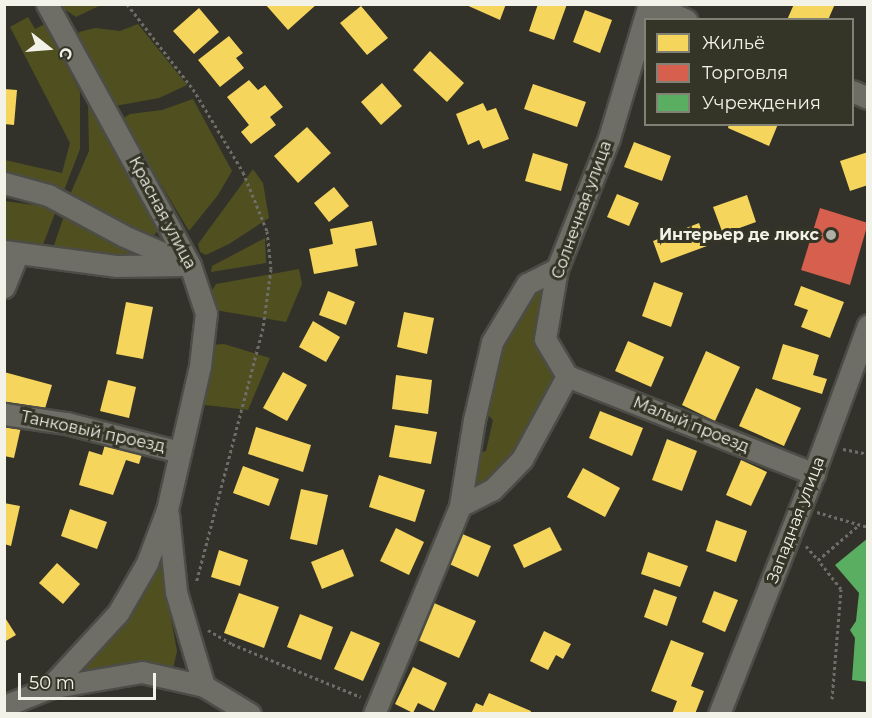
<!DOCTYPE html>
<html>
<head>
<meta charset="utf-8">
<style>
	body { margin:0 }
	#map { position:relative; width:872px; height:718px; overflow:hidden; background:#32322a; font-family:Montserrat,sans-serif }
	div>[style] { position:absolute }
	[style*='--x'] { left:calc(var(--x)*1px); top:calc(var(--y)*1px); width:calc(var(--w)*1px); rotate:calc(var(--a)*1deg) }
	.green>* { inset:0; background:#504f20 }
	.homes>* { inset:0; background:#f6d55c }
	.shops>* { inset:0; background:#d6604d }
	.public>* { inset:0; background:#5aae61 }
	.path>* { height:3px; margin-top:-1.5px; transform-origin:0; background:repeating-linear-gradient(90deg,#6e6e69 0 3px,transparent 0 6px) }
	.roads { filter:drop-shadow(2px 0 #4d4d47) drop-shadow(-2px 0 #4d4d47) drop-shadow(0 2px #4d4d47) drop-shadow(0 -2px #4d4d47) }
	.minor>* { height:21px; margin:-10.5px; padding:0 10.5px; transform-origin:10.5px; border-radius:10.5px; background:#6e6e67 }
	.dots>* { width:16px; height:16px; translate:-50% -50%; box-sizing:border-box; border:3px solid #353527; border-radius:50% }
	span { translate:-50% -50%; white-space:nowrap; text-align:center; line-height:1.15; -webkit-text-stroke:6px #353527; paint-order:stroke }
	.street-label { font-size:16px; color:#f2f2e9 }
	.poi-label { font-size:16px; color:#f2f2e9; font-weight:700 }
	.right { translate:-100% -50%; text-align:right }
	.frame { position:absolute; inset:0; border:6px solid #f2f2e9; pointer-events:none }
	.legend { position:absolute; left:644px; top:18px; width:210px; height:108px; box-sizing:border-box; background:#353527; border:2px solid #818175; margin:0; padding:8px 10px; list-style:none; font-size:18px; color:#f2f2e9 }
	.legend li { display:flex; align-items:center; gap:12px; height:30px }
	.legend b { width:30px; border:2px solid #818175 }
	.north { position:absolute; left:18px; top:18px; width:60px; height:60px; -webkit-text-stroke:4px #353527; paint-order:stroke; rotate:107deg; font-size:16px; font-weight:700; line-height:24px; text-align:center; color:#f2f2e9 }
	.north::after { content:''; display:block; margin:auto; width:21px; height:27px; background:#f2f2e9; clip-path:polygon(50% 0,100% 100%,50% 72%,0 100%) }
	.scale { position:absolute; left:18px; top:673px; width:138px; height:27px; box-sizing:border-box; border:3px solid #f2f2e9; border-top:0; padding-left:8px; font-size:18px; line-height:21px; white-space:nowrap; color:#f2f2e9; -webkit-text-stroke:4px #353527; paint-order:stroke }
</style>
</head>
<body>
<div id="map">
	<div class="green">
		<i style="clip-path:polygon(58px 5px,101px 5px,76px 17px)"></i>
		<i style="clip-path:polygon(28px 17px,35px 29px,45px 24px,80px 92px,80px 149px,63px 193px,5px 176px,5px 160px,62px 173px,70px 143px,10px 27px)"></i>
		<i style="clip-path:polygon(138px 24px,187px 85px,159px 98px,115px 106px,77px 42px,79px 32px,95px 28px,120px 31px)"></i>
		<i style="clip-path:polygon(193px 99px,232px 171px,218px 195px,189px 231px,122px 119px,130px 114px,162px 110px)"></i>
		<i style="clip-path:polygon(88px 105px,92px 107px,159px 230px,151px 238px,69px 197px,89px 151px)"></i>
		<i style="clip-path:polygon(253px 169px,263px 183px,269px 218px,229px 244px,206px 255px,200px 252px,198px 244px)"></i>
		<i style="clip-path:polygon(4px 201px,57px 208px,41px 250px,5px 241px)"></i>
		<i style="clip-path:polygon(66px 210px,131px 247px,136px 253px,129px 259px,52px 251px)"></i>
		<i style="clip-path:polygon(265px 238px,266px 263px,211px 272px,212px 266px)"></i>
		<i style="clip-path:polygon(299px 269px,302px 284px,286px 322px,215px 310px,209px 295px,216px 284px)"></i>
		<i style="clip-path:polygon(543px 288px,536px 333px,540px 351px,558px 376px,518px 451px,499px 476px,469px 490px,478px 453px,486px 451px,493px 420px,486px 413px,498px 347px,530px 290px)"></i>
		<i style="clip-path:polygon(224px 344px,270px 358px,248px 410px,205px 405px,200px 401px,211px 345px)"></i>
		<i style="clip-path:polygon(154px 565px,161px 566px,177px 651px,173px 669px,84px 675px,80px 669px)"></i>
	</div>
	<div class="homes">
		<i style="clip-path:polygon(265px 4px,317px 4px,288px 30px)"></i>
		<i style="clip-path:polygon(464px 4px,506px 4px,500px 20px)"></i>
		<i style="clip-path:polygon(538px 4px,567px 4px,554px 40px,529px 31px)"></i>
		<i style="clip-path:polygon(794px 4px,835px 4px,828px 20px,787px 20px)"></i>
		<i style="clip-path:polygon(361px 6px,388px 38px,367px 55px,340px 23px)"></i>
		<i style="clip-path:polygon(199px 8px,219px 32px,194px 54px,173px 31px)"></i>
		<i style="clip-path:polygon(585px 10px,612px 20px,600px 53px,573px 42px)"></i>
		<i style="clip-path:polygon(229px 36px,243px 53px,236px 58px,244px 68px,220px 87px,198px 60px)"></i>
		<i style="clip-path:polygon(430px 51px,464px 83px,447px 102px,413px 70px)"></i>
		<i style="clip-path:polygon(249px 80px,258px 90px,265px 85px,283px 107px,270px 117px,276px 125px,251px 144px,241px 132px,249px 125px,227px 97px)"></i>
		<i style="clip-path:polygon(382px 83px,402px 106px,381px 125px,361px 102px)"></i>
		<i style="clip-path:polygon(533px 84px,586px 102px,577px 127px,524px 109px)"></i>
		<i style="clip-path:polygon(4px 89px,17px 90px,14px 125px,4px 124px)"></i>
		<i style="clip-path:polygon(483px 103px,487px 111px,496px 108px,509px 139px,483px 149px,479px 140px,468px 145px,456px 114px)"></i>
		<i style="clip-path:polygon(729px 124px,778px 124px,769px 146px,728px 128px)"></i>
		<i style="clip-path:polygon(307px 127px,331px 153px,298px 183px,274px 156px)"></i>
		<i style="clip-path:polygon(634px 142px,671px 156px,662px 181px,624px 167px)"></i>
		<i style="clip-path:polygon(868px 152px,868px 185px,850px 191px,840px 161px)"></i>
		<i style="clip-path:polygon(533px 153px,568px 164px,561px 191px,525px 181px)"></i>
		<i style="clip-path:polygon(334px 187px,349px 206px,329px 222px,314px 203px)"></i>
		<i style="clip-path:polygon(617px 194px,639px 203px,629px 226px,607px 217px)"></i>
		<i style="clip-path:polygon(747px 195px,756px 222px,723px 234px,713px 207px)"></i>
		<i style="clip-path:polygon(372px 221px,377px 245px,355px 249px,358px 266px,314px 274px,309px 249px,333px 244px,330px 229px)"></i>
		<i style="clip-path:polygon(699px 223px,707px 246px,661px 263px,653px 241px)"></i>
		<i style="clip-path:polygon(654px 282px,683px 293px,671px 327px,642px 316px)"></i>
		<i style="clip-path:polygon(801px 286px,844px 302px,830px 338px,801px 327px,808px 310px,794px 305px)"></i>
		<i style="clip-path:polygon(328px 291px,355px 302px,346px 325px,319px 315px)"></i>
		<i style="clip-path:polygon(126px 302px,153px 307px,143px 359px,116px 354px)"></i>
		<i style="clip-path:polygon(404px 312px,434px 318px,427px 354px,397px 347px)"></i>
		<i style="clip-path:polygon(313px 321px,340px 337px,326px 362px,299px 347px)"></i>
		<i style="clip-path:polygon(628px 341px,664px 357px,651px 387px,615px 371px)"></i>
		<i style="clip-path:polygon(783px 344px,819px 355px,813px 375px,827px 379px,822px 394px,772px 379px)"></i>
		<i style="clip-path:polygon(706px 351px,740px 367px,715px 421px,682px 405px)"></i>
		<i style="clip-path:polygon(4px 372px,52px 385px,44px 412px,4px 401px)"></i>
		<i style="clip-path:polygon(283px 372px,307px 385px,287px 421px,263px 408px)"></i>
		<i style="clip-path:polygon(396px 375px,432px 380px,428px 414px,392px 409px)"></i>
		<i style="clip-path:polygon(108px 380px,136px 387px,129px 418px,100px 411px)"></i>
		<i style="clip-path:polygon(756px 388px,801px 408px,784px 446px,739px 426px)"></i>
		<i style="clip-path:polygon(600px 411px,643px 428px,632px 456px,589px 438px)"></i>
		<i style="clip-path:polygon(4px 424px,21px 427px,14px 458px,4px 456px)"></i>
		<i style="clip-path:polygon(395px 425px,437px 432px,431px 464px,389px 457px)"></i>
		<i style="clip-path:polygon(256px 427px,311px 445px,303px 472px,248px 454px)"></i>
		<i style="clip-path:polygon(667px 439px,697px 451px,682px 491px,652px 480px)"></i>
		<i style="clip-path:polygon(106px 441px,143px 451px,139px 464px,126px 460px,113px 495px,79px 485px,89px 451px,102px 455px)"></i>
		<i style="clip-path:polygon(741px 460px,767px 472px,751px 506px,726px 495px)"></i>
		<i style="clip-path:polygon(243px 466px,279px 479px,269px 506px,233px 493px)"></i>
		<i style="clip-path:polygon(583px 468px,620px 488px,605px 517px,567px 497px)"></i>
		<i style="clip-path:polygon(379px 475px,425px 490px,415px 522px,369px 507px)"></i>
		<i style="clip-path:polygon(301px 489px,328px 495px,317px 545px,290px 539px)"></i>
		<i style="clip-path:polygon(4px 503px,20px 506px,11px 546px,4px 544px)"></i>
		<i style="clip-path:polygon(70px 509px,107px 522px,97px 549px,61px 536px)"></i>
		<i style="clip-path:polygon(716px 520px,747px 531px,736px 562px,706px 551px)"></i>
		<i style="clip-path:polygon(550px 527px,562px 550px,524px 568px,513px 545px)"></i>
		<i style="clip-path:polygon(396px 528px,424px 542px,409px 575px,380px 561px)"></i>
		<i style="clip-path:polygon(460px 533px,491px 546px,478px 577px,447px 563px)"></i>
		<i style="clip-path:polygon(343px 549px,354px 576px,322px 589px,311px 562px)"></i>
		<i style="clip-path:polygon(219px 550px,248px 560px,240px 586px,211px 577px)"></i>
		<i style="clip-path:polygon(648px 552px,688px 566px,680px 587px,641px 574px)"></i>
		<i style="clip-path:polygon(57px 563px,80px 584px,63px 604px,39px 583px)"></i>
		<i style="clip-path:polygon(654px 589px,677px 597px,667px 626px,644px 617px)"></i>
		<i style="clip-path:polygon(714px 591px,738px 600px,725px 632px,702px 622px)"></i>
		<i style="clip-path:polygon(239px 593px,279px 607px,264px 648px,224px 633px)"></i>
		<i style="clip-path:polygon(434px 603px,476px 621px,459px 658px,418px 640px)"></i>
		<i style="clip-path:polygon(300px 614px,333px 627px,321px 660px,287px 647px)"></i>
		<i style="clip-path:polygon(4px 616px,16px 635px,4px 642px)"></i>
		<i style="clip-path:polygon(351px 631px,380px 643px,363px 681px,334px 669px)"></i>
		<i style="clip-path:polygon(544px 631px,571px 644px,563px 659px,556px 655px,548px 670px,530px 661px)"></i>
		<i style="clip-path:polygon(671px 640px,704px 653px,691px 686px,704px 691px,695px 714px,672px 714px,677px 701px,651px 691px)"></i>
		<i style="clip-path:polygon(413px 667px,447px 683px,434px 711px,418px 703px,413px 713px,395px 704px)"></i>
		<i style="clip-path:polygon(489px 693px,531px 711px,530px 714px,471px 714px,476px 703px,483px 706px)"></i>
	</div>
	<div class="shops">
		<i style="clip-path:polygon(820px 208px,868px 223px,850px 285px,801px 270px)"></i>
	</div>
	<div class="public">
		<i style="clip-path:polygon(868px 538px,868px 682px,852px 680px,855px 638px,850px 630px,856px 621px,859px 593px,835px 565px)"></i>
	</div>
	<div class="path">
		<i style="--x:127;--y:4;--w:108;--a:52.2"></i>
		<i style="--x:193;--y:89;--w:97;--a:58.9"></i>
		<i style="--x:243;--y:172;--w:64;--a:67.9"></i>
		<i style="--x:267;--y:231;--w:38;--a:84"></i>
		<i style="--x:271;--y:269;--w:60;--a:97.7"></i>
		<i style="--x:263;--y:328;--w:264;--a:104.7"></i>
		<i style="--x:843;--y:449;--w:25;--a:11"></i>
		<i style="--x:817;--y:512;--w:53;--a:16.4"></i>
		<i style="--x:806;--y:546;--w:18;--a:49"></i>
		<i style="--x:208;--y:630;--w:28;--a:30"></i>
		<i style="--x:232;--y:644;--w:139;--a:22.3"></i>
		<i style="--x:832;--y:699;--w:110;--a:-85.3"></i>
		<i style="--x:841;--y:589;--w:37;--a:-128"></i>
		<i style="--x:818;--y:560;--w:54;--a:-40.5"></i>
	</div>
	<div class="roads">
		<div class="minor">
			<i style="--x:47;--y:4;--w:298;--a:61.3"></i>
			<i style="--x:190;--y:265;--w:51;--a:71.6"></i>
			<i style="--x:206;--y:313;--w:53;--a:96.5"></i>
			<i style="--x:200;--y:366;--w:148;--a:102.9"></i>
			<i style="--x:167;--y:510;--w:57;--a:110.7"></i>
			<i style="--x:147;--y:563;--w:58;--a:120.1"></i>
			<i style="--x:118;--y:613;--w:102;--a:132.6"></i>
			<i style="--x:652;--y:4;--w:38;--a:25"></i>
			<i style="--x:852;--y:91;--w:17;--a:24"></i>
			<i style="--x:4;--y:183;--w:46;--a:15.3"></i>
			<i style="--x:48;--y:195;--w:86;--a:28.3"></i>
			<i style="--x:124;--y:236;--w:72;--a:23.7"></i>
			<i style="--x:4;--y:251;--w:114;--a:7.6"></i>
			<i style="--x:117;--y:266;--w:67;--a:-0.9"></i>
			<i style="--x:4;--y:287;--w:35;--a:-68"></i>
			<i style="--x:567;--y:376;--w:43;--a:-120.7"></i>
			<i style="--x:545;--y:339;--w:71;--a:-80.3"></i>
			<i style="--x:557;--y:269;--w:141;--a:-68.3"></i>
			<i style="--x:609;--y:138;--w:140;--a:-73.4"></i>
			<i style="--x:567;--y:376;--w:266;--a:21.6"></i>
			<i style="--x:4;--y:414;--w:63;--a:8.3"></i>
			<i style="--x:66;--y:423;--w:118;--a:14.3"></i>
			<i style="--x:460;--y:506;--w:36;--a:-27"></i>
			<i style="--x:492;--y:490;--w:43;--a:-45.9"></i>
			<i style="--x:522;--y:459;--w:94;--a:-61.5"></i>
			<i style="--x:168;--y:514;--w:78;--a:84.1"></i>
			<i style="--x:176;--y:592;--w:98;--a:73.4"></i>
			<i style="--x:4;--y:706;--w:48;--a:-21.8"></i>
			<i style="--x:49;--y:688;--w:94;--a:-9.8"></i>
			<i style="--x:142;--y:672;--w:64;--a:12.7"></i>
			<i style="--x:204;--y:686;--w:54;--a:31.3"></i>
			<i style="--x:374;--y:714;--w:225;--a:-67.5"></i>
			<i style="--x:460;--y:506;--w:87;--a:-80.8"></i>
			<i style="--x:474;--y:420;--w:80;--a:-77"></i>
			<i style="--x:492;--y:342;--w:68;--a:-58.9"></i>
			<i style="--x:527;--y:284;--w:34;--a:-27"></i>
			<i style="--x:719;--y:714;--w:248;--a:-68.5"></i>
			<i style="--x:810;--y:483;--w:168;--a:-69.8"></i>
		</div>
	</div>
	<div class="dots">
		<i style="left:831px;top:235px;background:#afafa6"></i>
	</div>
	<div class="street-label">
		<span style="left:582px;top:210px;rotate:-70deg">Солнечная улица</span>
		<span style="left:162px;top:213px;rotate:62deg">Красная улица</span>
		<span style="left:691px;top:425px;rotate:22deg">Малый проезд</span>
		<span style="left:93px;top:432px;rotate:12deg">Танковый проезд</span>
		<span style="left:796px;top:520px;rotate:-69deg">Западная улица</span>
	</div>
	<div class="poi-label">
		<span class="right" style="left:819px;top:235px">Интерьер де люкс</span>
	</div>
	<div class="frame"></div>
	<ul class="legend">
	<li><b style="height:16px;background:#f6d55c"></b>Жильё</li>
	<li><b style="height:16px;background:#d6604d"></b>Торговля</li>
	<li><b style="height:16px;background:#5aae61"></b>Учреждения</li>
	</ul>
	<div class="north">С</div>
	<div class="scale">50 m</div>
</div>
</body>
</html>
